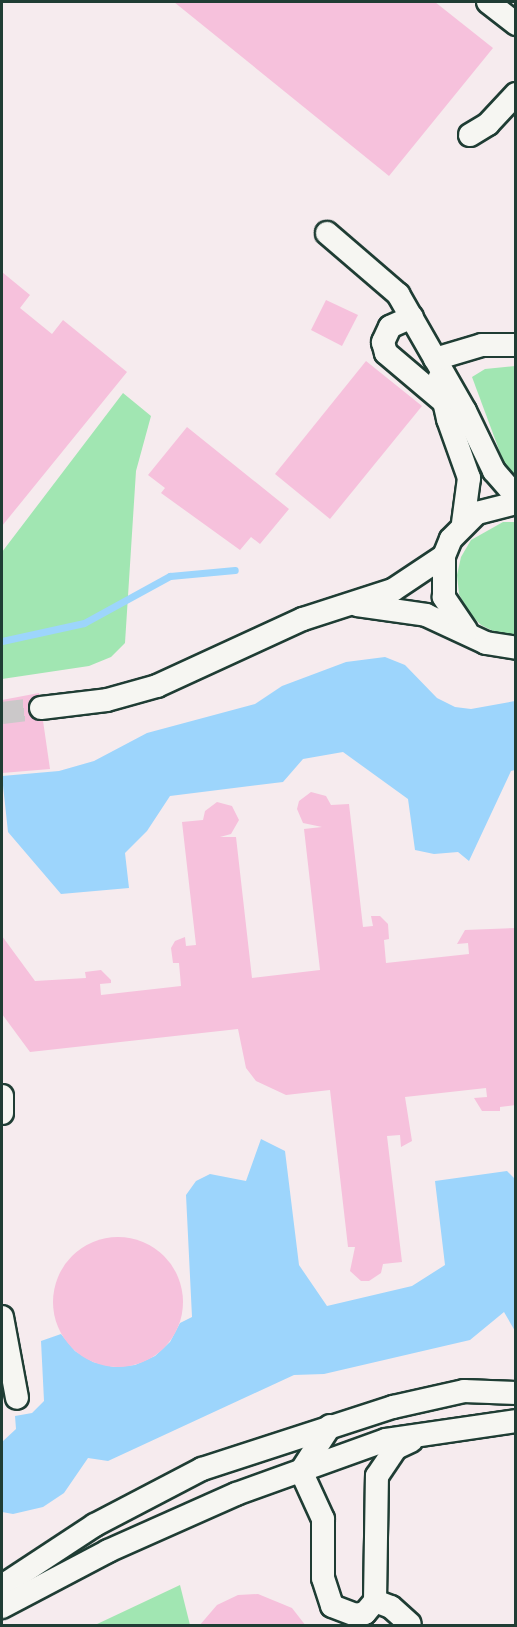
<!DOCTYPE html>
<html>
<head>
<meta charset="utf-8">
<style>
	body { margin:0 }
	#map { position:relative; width:517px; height:1627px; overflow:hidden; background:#f6ebee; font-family:Kalam,sans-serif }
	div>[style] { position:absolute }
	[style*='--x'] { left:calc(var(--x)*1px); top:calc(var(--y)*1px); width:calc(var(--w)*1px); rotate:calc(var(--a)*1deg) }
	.green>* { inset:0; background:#a1e6b2 }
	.water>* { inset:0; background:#9dd5fc }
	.stream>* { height:7px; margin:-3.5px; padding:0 3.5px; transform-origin:3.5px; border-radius:3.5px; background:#9dd5fc }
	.building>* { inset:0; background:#f6c1dc }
	.round { border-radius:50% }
	.minor-tunnel>* { height:22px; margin-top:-11px; transform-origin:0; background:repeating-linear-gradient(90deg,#cbc8c9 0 22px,transparent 0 33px) }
	.roads { filter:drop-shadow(2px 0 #1f3d34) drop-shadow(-2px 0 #1f3d34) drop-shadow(0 2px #1f3d34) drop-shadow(0 -2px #1f3d34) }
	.minor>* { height:22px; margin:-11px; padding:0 11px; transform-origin:11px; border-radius:11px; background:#f6f6f2 }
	span { translate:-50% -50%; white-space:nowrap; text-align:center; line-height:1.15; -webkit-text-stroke:4.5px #f6f6f2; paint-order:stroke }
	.frame { position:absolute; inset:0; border:3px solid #1f3d34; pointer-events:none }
</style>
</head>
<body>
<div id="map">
	<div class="green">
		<i style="clip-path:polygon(515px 366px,515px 479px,508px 474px,472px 377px,485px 369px)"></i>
		<i style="clip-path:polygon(123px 393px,151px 416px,136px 471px,125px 643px,111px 657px,89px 666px,2px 679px,2px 552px)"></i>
		<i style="clip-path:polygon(503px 522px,515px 522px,515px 636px,499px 634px,481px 625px,468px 612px,459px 594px,457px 575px,461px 557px,471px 540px)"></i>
		<i style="clip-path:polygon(180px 1585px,190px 1625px,95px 1625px)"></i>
	</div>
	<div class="water">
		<i style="clip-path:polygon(385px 657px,405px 665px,437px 698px,455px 707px,471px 709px,515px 701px,515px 770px,511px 771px,469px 861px,458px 852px,434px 854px,415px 850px,408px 799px,343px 752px,303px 759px,283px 782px,170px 796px,147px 831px,125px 853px,129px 888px,61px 894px,8px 832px,2px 776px,59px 771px,94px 761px,147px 733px,255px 704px,282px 686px,346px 662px)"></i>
		<i style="clip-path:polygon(261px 1139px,285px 1151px,299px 1265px,327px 1306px,412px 1286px,445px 1265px,435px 1181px,507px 1171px,516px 1180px,515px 1331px,504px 1312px,470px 1340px,324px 1374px,294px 1375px,108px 1461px,88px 1458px,64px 1493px,43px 1507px,13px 1514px,2px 1512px,2px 1442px,16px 1429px,15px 1416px,32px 1413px,44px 1401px,41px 1341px,61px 1334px,75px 1351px,93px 1362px,114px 1367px,135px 1365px,155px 1356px,170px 1342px,180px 1323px,192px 1317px,186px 1195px,196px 1181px,210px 1174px,246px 1181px)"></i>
	</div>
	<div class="stream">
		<i style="--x:2;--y:641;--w:84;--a:-12.4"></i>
		<i style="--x:84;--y:623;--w:98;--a:-28.7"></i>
		<i style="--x:170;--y:576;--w:65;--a:-5.3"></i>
	</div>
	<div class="building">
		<i style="clip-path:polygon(174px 2px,435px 2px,493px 48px,389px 176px)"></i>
		<i style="clip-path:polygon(2px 272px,30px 295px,20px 308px,52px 334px,63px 320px,127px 372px,2px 526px)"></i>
		<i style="clip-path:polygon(326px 300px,358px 315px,342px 346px,311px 330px)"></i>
		<i style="clip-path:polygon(366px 361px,422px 406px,330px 519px,275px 474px)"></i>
		<i style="clip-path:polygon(187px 427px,289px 509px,260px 544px,251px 537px,240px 550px,161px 493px,165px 488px,148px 475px)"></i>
		<i style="clip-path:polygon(39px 693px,50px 769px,2px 773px,2px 700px)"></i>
		<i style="clip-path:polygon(311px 792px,326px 796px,331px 805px,349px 804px,363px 927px,373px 926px,371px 916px,380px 916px,388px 924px,389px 939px,384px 940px,386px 963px,469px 954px,468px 943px,457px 944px,465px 930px,516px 928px,516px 1105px,500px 1107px,500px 1111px,482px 1111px,474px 1098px,487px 1097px,486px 1088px,405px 1097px,412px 1141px,401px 1147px,400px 1135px,387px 1136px,402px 1262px,383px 1264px,381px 1273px,369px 1281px,361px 1281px,350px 1271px,355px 1247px,348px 1247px,330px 1090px,286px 1095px,256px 1081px,246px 1068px,238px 1029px,30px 1052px,2px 1014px,2px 936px,35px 981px,86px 978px,85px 972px,101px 970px,111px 980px,111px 983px,100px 984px,101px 995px,181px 986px,179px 963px,173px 963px,171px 948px,175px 941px,185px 937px,186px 946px,196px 945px,182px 822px,203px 820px,205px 811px,217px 802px,232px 806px,239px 820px,231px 834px,220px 837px,236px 837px,252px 978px,320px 970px,304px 829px,322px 827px,303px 823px,297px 809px,299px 801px)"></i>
		<i class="round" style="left:53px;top:1237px;width:130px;height:130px"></i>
		<i style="clip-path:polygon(258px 1594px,292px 1608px,306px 1626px,199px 1626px,217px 1605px,238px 1595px)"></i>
	</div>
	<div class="minor-tunnel">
		<i style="--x:2;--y:713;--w:39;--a:-7"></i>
	</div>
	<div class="roads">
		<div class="minor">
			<i style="--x:488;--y:2;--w:36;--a:38"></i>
			<i style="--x:470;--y:135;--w:21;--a:-31"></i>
			<i style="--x:488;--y:124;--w:41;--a:-47"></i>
			<i style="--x:327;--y:233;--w:94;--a:40.7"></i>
			<i style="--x:398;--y:294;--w:135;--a:60.2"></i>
			<i style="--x:465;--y:411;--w:67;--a:64.2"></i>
			<i style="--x:494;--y:471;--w:33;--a:49"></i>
			<i style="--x:412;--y:317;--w:24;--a:156"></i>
			<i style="--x:390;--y:327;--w:17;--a:115"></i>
			<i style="--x:383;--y:342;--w:11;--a:75"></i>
			<i style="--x:386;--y:353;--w:76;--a:40.2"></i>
			<i style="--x:435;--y:359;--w:49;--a:-16.6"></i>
			<i style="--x:482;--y:345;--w:34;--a:0"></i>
			<i style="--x:439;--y:379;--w:41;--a:77.3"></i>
			<i style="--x:448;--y:419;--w:63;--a:70.4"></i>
			<i style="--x:469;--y:478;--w:45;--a:97.6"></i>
			<i style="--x:357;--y:605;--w:70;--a:8.2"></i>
			<i style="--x:426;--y:615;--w:66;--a:25"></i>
			<i style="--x:486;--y:643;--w:30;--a:9"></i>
			<i style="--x:466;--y:630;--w:40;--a:-124"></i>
			<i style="--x:444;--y:597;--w:41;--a:-90"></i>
			<i style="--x:444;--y:556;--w:18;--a:-68"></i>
			<i style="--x:451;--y:539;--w:37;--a:-45"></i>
			<i style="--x:477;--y:513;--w:40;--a:-14.4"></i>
			<i style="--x:41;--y:708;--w:66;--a:-6.9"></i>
			<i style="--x:107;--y:700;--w:52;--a:-15.6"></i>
			<i style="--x:157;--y:686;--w:161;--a:-24.7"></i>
			<i style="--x:303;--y:619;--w:95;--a:-17.9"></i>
			<i style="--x:393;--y:590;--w:61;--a:-33.7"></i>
			<i style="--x:2;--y:1096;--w:17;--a:90"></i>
			<i style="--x:2;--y:1317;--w:82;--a:79.5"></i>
			<i style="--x:330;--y:1426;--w:54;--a:122.8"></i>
			<i style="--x:301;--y:1471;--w:53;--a:65.4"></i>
			<i style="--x:323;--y:1519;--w:59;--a:90"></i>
			<i style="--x:323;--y:1578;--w:29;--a:72"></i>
			<i style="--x:332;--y:1606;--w:26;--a:21"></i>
			<i style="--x:356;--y:1615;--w:9;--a:-13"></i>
			<i style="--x:365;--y:1613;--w:16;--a:-50"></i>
			<i style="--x:375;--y:1601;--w:125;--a:-89.1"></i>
			<i style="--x:377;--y:1476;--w:34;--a:-56"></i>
			<i style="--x:396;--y:1448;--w:17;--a:-25"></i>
			<i style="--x:2;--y:1586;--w:111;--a:-33.3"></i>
			<i style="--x:95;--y:1525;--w:121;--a:-27.6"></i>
			<i style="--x:202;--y:1469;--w:201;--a:-18"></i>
			<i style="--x:393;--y:1407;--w:73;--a:-12.7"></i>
			<i style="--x:464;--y:1391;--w:52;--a:2.2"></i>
			<i style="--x:375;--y:1601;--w:17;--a:21"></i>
			<i style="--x:391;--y:1607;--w:25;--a:42"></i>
			<i style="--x:2;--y:1607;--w:120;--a:-27.8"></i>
			<i style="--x:108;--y:1551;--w:140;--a:-24"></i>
			<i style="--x:236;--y:1494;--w:159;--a:-19.8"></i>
			<i style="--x:386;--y:1440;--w:131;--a:-8.3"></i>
		</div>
	</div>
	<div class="frame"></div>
</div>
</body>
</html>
